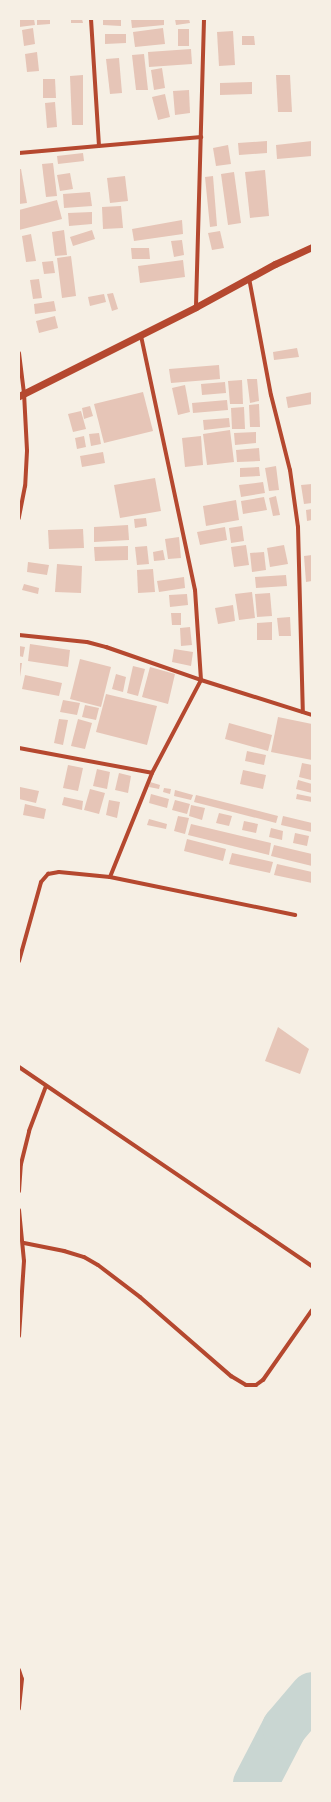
<!DOCTYPE html>
<html>
<head>
<meta charset="utf-8">
<style>
	body { margin:0 }
	#map { position:relative; width:331px; height:1802px; overflow:hidden; background:#f6efe4; font-family:"DejaVu Sans",sans-serif }
	div>[style] { position:absolute }
	[style*='--x'] { left:calc(var(--x)*1px); top:calc(var(--y)*1px); width:calc(var(--w)*1px); rotate:calc(var(--a)*1deg) }
	.river>* { height:45px; margin:-22.5px; padding:0 22.5px; transform-origin:22.5px; border-radius:22.5px; background:#c9d6d2 }
	.building>* { inset:0; background:#e6c5b7 }
	.minor>* { height:4px; margin:-2px; padding:0 2px; transform-origin:2px; border-radius:2px; background:#b5482f }
	.tertiary>* { height:7px; margin:-3.5px; padding:0 3.5px; transform-origin:3.5px; border-radius:3.5px; background:#b5482f }
	span { translate:-50% -50%; white-space:nowrap; text-align:center; line-height:1.15; -webkit-text-stroke:4px #f6efe4; paint-order:stroke }
	.frame { position:absolute; inset:0; border:20px solid #f6efe4; pointer-events:none }
</style>
</head>
<body>
<div id="map">
	<div class="river">
		<i style="--x:255;--y:1783;--w:63;--a:-62.6"></i>
		<i style="--x:284;--y:1727;--w:43;--a:-49.7"></i>
	</div>
	<div class="building">
		<i style="clip-path:polygon(19px 19px,34px 19px,35px 25px,19px 27px)"></i>
		<i style="clip-path:polygon(37px 19px,50px 19px,50px 24px,37px 25px)"></i>
		<i style="clip-path:polygon(71px 19px,82px 19px,83px 23px,71px 23px)"></i>
		<i style="clip-path:polygon(103px 19px,121px 19px,121px 26px,103px 25px)"></i>
		<i style="clip-path:polygon(131px 19px,164px 19px,164px 25px,132px 28px)"></i>
		<i style="clip-path:polygon(175px 19px,189px 19px,190px 23px,176px 25px)"></i>
		<i style="clip-path:polygon(33px 28px,35px 44px,24px 46px,22px 30px)"></i>
		<i style="clip-path:polygon(163px 28px,165px 44px,135px 47px,133px 32px)"></i>
		<i style="clip-path:polygon(178px 29px,189px 29px,189px 46px,178px 46px)"></i>
		<i style="clip-path:polygon(233px 31px,235px 65px,219px 66px,217px 32px)"></i>
		<i style="clip-path:polygon(105px 34px,126px 34px,126px 43px,105px 44px)"></i>
		<i style="clip-path:polygon(242px 36px,254px 36px,255px 45px,242px 45px)"></i>
		<i style="clip-path:polygon(191px 49px,192px 64px,149px 67px,148px 52px)"></i>
		<i style="clip-path:polygon(37px 52px,39px 71px,27px 72px,25px 54px)"></i>
		<i style="clip-path:polygon(144px 54px,148px 90px,136px 90px,132px 55px)"></i>
		<i style="clip-path:polygon(119px 58px,122px 93px,110px 94px,106px 59px)"></i>
		<i style="clip-path:polygon(162px 68px,165px 88px,154px 90px,151px 70px)"></i>
		<i style="clip-path:polygon(83px 75px,83px 125px,72px 125px,70px 76px)"></i>
		<i style="clip-path:polygon(276px 75px,290px 75px,292px 112px,278px 112px)"></i>
		<i style="clip-path:polygon(43px 79px,55px 79px,56px 98px,43px 98px)"></i>
		<i style="clip-path:polygon(252px 82px,252px 94px,220px 95px,220px 83px)"></i>
		<i style="clip-path:polygon(189px 90px,190px 113px,175px 115px,173px 91px)"></i>
		<i style="clip-path:polygon(165px 94px,170px 117px,158px 120px,152px 97px)"></i>
		<i style="clip-path:polygon(55px 102px,57px 127px,47px 128px,45px 103px)"></i>
		<i style="clip-path:polygon(267px 141px,267px 153px,239px 155px,238px 143px)"></i>
		<i style="clip-path:polygon(312px 141px,312px 156px,277px 159px,276px 145px)"></i>
		<i style="clip-path:polygon(228px 145px,231px 164px,216px 166px,213px 148px)"></i>
		<i style="clip-path:polygon(83px 153px,84px 161px,58px 164px,57px 156px)"></i>
		<i style="clip-path:polygon(53px 163px,57px 196px,46px 197px,42px 164px)"></i>
		<i style="clip-path:polygon(19px 169px,21px 169px,27px 203px,19px 204px)"></i>
		<i style="clip-path:polygon(265px 170px,269px 216px,250px 218px,245px 172px)"></i>
		<i style="clip-path:polygon(234px 172px,241px 223px,228px 225px,221px 174px)"></i>
		<i style="clip-path:polygon(70px 173px,73px 189px,60px 191px,57px 175px)"></i>
		<i style="clip-path:polygon(125px 176px,128px 201px,110px 203px,107px 178px)"></i>
		<i style="clip-path:polygon(213px 176px,217px 226px,210px 227px,205px 177px)"></i>
		<i style="clip-path:polygon(90px 192px,92px 206px,64px 208px,63px 194px)"></i>
		<i style="clip-path:polygon(57px 200px,62px 219px,19px 230px,19px 210px)"></i>
		<i style="clip-path:polygon(121px 206px,123px 228px,103px 229px,102px 207px)"></i>
		<i style="clip-path:polygon(92px 212px,92px 224px,69px 226px,68px 213px)"></i>
		<i style="clip-path:polygon(182px 220px,183px 234px,134px 241px,132px 229px)"></i>
		<i style="clip-path:polygon(64px 230px,67px 255px,55px 256px,52px 232px)"></i>
		<i style="clip-path:polygon(92px 230px,95px 239px,73px 246px,70px 237px)"></i>
		<i style="clip-path:polygon(220px 231px,224px 248px,212px 250px,208px 233px)"></i>
		<i style="clip-path:polygon(31px 234px,36px 261px,26px 262px,22px 236px)"></i>
		<i style="clip-path:polygon(182px 240px,184px 255px,174px 257px,171px 241px)"></i>
		<i style="clip-path:polygon(131px 248px,149px 248px,150px 259px,132px 259px)"></i>
		<i style="clip-path:polygon(71px 256px,76px 296px,62px 298px,57px 258px)"></i>
		<i style="clip-path:polygon(183px 260px,185px 277px,140px 283px,138px 266px)"></i>
		<i style="clip-path:polygon(53px 261px,55px 273px,44px 274px,42px 262px)"></i>
		<i style="clip-path:polygon(39px 279px,42px 298px,33px 299px,30px 280px)"></i>
		<i style="clip-path:polygon(113px 293px,118px 309px,112px 311px,107px 294px)"></i>
		<i style="clip-path:polygon(104px 294px,106px 302px,90px 306px,88px 297px)"></i>
		<i style="clip-path:polygon(54px 301px,56px 311px,35px 314px,34px 304px)"></i>
		<i style="clip-path:polygon(55px 316px,58px 328px,39px 333px,36px 321px)"></i>
		<i style="clip-path:polygon(297px 348px,299px 357px,274px 360px,273px 352px)"></i>
		<i style="clip-path:polygon(219px 365px,220px 379px,171px 383px,169px 369px)"></i>
		<i style="clip-path:polygon(247px 379px,257px 379px,259px 401px,250px 403px)"></i>
		<i style="clip-path:polygon(242px 380px,243px 404px,230px 404px,228px 381px)"></i>
		<i style="clip-path:polygon(225px 382px,226px 393px,202px 395px,201px 384px)"></i>
		<i style="clip-path:polygon(185px 385px,190px 412px,178px 415px,172px 388px)"></i>
		<i style="clip-path:polygon(143px 392px,153px 431px,104px 443px,94px 404px)"></i>
		<i style="clip-path:polygon(312px 392px,312px 404px,288px 408px,286px 397px)"></i>
		<i style="clip-path:polygon(227px 400px,228px 410px,193px 413px,192px 403px)"></i>
		<i style="clip-path:polygon(259px 404px,260px 427px,250px 427px,249px 405px)"></i>
		<i style="clip-path:polygon(90px 406px,93px 416px,84px 419px,82px 408px)"></i>
		<i style="clip-path:polygon(244px 407px,245px 429px,232px 429px,231px 408px)"></i>
		<i style="clip-path:polygon(81px 411px,86px 429px,73px 432px,68px 414px)"></i>
		<i style="clip-path:polygon(229px 418px,230px 427px,204px 430px,203px 420px)"></i>
		<i style="clip-path:polygon(230px 430px,234px 462px,207px 465px,203px 434px)"></i>
		<i style="clip-path:polygon(256px 432px,256px 443px,235px 445px,234px 433px)"></i>
		<i style="clip-path:polygon(99px 433px,101px 444px,91px 446px,89px 434px)"></i>
		<i style="clip-path:polygon(84px 436px,86px 447px,77px 449px,75px 438px)"></i>
		<i style="clip-path:polygon(201px 436px,203px 465px,185px 467px,182px 438px)"></i>
		<i style="clip-path:polygon(259px 448px,260px 461px,237px 462px,236px 450px)"></i>
		<i style="clip-path:polygon(103px 452px,105px 463px,82px 467px,80px 456px)"></i>
		<i style="clip-path:polygon(276px 466px,279px 490px,269px 491px,265px 468px)"></i>
		<i style="clip-path:polygon(259px 467px,260px 476px,240px 477px,240px 468px)"></i>
		<i style="clip-path:polygon(155px 478px,161px 511px,120px 518px,114px 485px)"></i>
		<i style="clip-path:polygon(263px 482px,265px 493px,241px 497px,239px 485px)"></i>
		<i style="clip-path:polygon(312px 484px,312px 503px,304px 504px,301px 485px)"></i>
		<i style="clip-path:polygon(276px 496px,280px 515px,273px 516px,269px 498px)"></i>
		<i style="clip-path:polygon(264px 497px,267px 510px,243px 514px,241px 501px)"></i>
		<i style="clip-path:polygon(236px 500px,239px 520px,206px 526px,203px 506px)"></i>
		<i style="clip-path:polygon(312px 509px,312px 520px,307px 521px,306px 510px)"></i>
		<i style="clip-path:polygon(146px 518px,147px 526px,135px 528px,134px 519px)"></i>
		<i style="clip-path:polygon(128px 525px,129px 540px,94px 542px,94px 527px)"></i>
		<i style="clip-path:polygon(242px 526px,244px 541px,231px 543px,229px 528px)"></i>
		<i style="clip-path:polygon(225px 527px,227px 540px,200px 545px,197px 532px)"></i>
		<i style="clip-path:polygon(83px 529px,84px 548px,49px 549px,48px 530px)"></i>
		<i style="clip-path:polygon(179px 537px,181px 558px,168px 559px,165px 539px)"></i>
		<i style="clip-path:polygon(246px 545px,249px 565px,234px 567px,231px 547px)"></i>
		<i style="clip-path:polygon(284px 545px,288px 564px,270px 567px,267px 548px)"></i>
		<i style="clip-path:polygon(128px 546px,128px 560px,95px 561px,94px 547px)"></i>
		<i style="clip-path:polygon(147px 546px,149px 564px,137px 565px,135px 547px)"></i>
		<i style="clip-path:polygon(163px 550px,165px 560px,154px 561px,153px 552px)"></i>
		<i style="clip-path:polygon(264px 552px,266px 570px,252px 572px,250px 553px)"></i>
		<i style="clip-path:polygon(312px 555px,312px 581px,306px 582px,304px 556px)"></i>
		<i style="clip-path:polygon(28px 562px,49px 565px,47px 575px,27px 572px)"></i>
		<i style="clip-path:polygon(57px 564px,82px 566px,81px 593px,55px 592px)"></i>
		<i style="clip-path:polygon(153px 569px,155px 592px,138px 593px,137px 570px)"></i>
		<i style="clip-path:polygon(286px 575px,287px 586px,256px 588px,255px 577px)"></i>
		<i style="clip-path:polygon(184px 577px,185px 588px,159px 592px,157px 581px)"></i>
		<i style="clip-path:polygon(24px 584px,39px 588px,38px 594px,22px 590px)"></i>
		<i style="clip-path:polygon(252px 592px,255px 618px,239px 620px,235px 594px)"></i>
		<i style="clip-path:polygon(270px 593px,272px 616px,257px 617px,255px 594px)"></i>
		<i style="clip-path:polygon(187px 594px,188px 605px,170px 607px,169px 595px)"></i>
		<i style="clip-path:polygon(233px 605px,235px 621px,218px 624px,215px 608px)"></i>
		<i style="clip-path:polygon(171px 613px,181px 613px,181px 625px,172px 625px)"></i>
		<i style="clip-path:polygon(290px 617px,291px 636px,279px 636px,277px 618px)"></i>
		<i style="clip-path:polygon(272px 622px,272px 640px,257px 640px,257px 623px)"></i>
		<i style="clip-path:polygon(190px 627px,192px 645px,181px 646px,180px 628px)"></i>
		<i style="clip-path:polygon(30px 644px,70px 650px,68px 667px,28px 661px)"></i>
		<i style="clip-path:polygon(19px 646px,25px 647px,23px 657px,19px 656px)"></i>
		<i style="clip-path:polygon(174px 649px,193px 652px,191px 666px,172px 662px)"></i>
		<i style="clip-path:polygon(80px 659px,111px 667px,101px 707px,70px 699px)"></i>
		<i style="clip-path:polygon(19px 663px,22px 663px,20px 677px,19px 677px)"></i>
		<i style="clip-path:polygon(133px 666px,145px 669px,138px 696px,127px 693px)"></i>
		<i style="clip-path:polygon(150px 667px,175px 674px,168px 704px,142px 697px)"></i>
		<i style="clip-path:polygon(116px 674px,126px 677px,123px 692px,112px 689px)"></i>
		<i style="clip-path:polygon(25px 675px,62px 683px,59px 696px,22px 689px)"></i>
		<i style="clip-path:polygon(106px 694px,157px 706px,147px 745px,96px 732px)"></i>
		<i style="clip-path:polygon(63px 700px,80px 703px,77px 715px,60px 712px)"></i>
		<i style="clip-path:polygon(85px 705px,99px 708px,96px 720px,82px 717px)"></i>
		<i style="clip-path:polygon(278px 717px,312px 724px,312px 760px,271px 752px)"></i>
		<i style="clip-path:polygon(59px 719px,68px 720px,63px 745px,54px 743px)"></i>
		<i style="clip-path:polygon(78px 719px,92px 723px,85px 749px,71px 746px)"></i>
		<i style="clip-path:polygon(229px 723px,272px 735px,268px 751px,225px 739px)"></i>
		<i style="clip-path:polygon(247px 751px,266px 755px,264px 765px,245px 761px)"></i>
		<i style="clip-path:polygon(302px 763px,312px 765px,311px 780px,299px 777px)"></i>
		<i style="clip-path:polygon(68px 765px,83px 768px,78px 791px,63px 788px)"></i>
		<i style="clip-path:polygon(97px 769px,110px 772px,107px 789px,93px 786px)"></i>
		<i style="clip-path:polygon(243px 770px,266px 775px,263px 789px,240px 784px)"></i>
		<i style="clip-path:polygon(119px 773px,131px 776px,128px 793px,115px 790px)"></i>
		<i style="clip-path:polygon(298px 780px,312px 784px,312px 793px,296px 789px)"></i>
		<i style="clip-path:polygon(150px 782px,160px 785px,159px 789px,149px 787px)"></i>
		<i style="clip-path:polygon(20px 787px,39px 791px,36px 803px,19px 799px)"></i>
		<i style="clip-path:polygon(164px 788px,171px 789px,170px 794px,163px 792px)"></i>
		<i style="clip-path:polygon(90px 789px,105px 793px,99px 814px,84px 810px)"></i>
		<i style="clip-path:polygon(175px 790px,193px 795px,191px 800px,174px 796px)"></i>
		<i style="clip-path:polygon(151px 794px,169px 799px,167px 808px,149px 803px)"></i>
		<i style="clip-path:polygon(297px 794px,312px 797px,312px 802px,296px 799px)"></i>
		<i style="clip-path:polygon(196px 795px,278px 816px,276px 823px,194px 802px)"></i>
		<i style="clip-path:polygon(64px 797px,83px 801px,82px 810px,62px 805px)"></i>
		<i style="clip-path:polygon(109px 800px,120px 802px,117px 818px,106px 815px)"></i>
		<i style="clip-path:polygon(175px 800px,190px 804px,187px 814px,172px 810px)"></i>
		<i style="clip-path:polygon(25px 804px,46px 809px,44px 819px,23px 815px)"></i>
		<i style="clip-path:polygon(191px 805px,205px 808px,202px 820px,189px 816px)"></i>
		<i style="clip-path:polygon(219px 813px,232px 816px,229px 826px,216px 823px)"></i>
		<i style="clip-path:polygon(178px 816px,189px 818px,185px 834px,174px 831px)"></i>
		<i style="clip-path:polygon(283px 816px,312px 823px,312px 832px,281px 825px)"></i>
		<i style="clip-path:polygon(149px 819px,167px 824px,166px 829px,147px 825px)"></i>
		<i style="clip-path:polygon(244px 821px,258px 824px,256px 833px,242px 830px)"></i>
		<i style="clip-path:polygon(191px 824px,271px 843px,269px 855px,188px 835px)"></i>
		<i style="clip-path:polygon(271px 828px,283px 831px,282px 840px,269px 837px)"></i>
		<i style="clip-path:polygon(295px 833px,309px 836px,307px 846px,293px 843px)"></i>
		<i style="clip-path:polygon(187px 839px,226px 849px,223px 861px,184px 851px)"></i>
		<i style="clip-path:polygon(274px 845px,312px 854px,312px 866px,271px 856px)"></i>
		<i style="clip-path:polygon(232px 853px,273px 862px,270px 873px,229px 864px)"></i>
		<i style="clip-path:polygon(277px 864px,312px 872px,312px 883px,274px 875px)"></i>
		<i style="clip-path:polygon(278px 1027px,309px 1049px,300px 1074px,265px 1061px)"></i>
	</div>
	<div class="minor">
		<i style="--x:91;--y:19;--w:127;--a:86.4"></i>
		<i style="--x:19;--y:153;--w:183;--a:-5"></i>
		<i style="--x:249;--y:278;--w:119;--a:79.4"></i>
		<i style="--x:271;--y:395;--w:77;--a:75.8"></i>
		<i style="--x:290;--y:470;--w:58;--a:82"></i>
		<i style="--x:298;--y:527;--w:185;--a:88.5"></i>
		<i style="--x:196;--y:306;--w:287;--a:-88.4"></i>
		<i style="--x:19;--y:353;--w:40;--a:82.9"></i>
		<i style="--x:24;--y:393;--w:58;--a:87"></i>
		<i style="--x:27;--y:451;--w:35;--a:93"></i>
		<i style="--x:25;--y:486;--w:33;--a:101"></i>
		<i style="--x:19;--y:635;--w:68;--a:5.9"></i>
		<i style="--x:87;--y:642;--w:20;--a:15"></i>
		<i style="--x:106;--y:647;--w:101;--a:19.2"></i>
		<i style="--x:201;--y:680;--w:116;--a:17.5"></i>
		<i style="--x:19;--y:748;--w:135;--a:10.6"></i>
		<i style="--x:110;--y:877;--w:189;--a:11.6"></i>
		<i style="--x:19;--y:961;--w:82;--a:-74.4"></i>
		<i style="--x:41;--y:882;--w:11;--a:-49"></i>
		<i style="--x:48;--y:874;--w:11;--a:-10"></i>
		<i style="--x:59;--y:872;--w:51;--a:5.6"></i>
		<i style="--x:110;--y:877;--w:112;--a:-68"></i>
		<i style="--x:152;--y:773;--w:105;--a:-62.2"></i>
		<i style="--x:201;--y:680;--w:90;--a:-93.8"></i>
		<i style="--x:195;--y:590;--w:261;--a:-102"></i>
		<i style="--x:19;--y:1067;--w:354;--a:34.2"></i>
		<i style="--x:19;--y:1191;--w:27;--a:-86"></i>
		<i style="--x:21;--y:1164;--w:34;--a:-76"></i>
		<i style="--x:29;--y:1131;--w:48;--a:-69.3"></i>
		<i style="--x:19;--y:1210;--w:51;--a:84.4"></i>
		<i style="--x:24;--y:1261;--w:75;--a:93.8"></i>
		<i style="--x:24;--y:1243;--w:41;--a:11.3"></i>
		<i style="--x:64;--y:1251;--w:21;--a:17"></i>
		<i style="--x:84;--y:1257;--w:16;--a:30"></i>
		<i style="--x:98;--y:1265;--w:53;--a:37.3"></i>
		<i style="--x:140;--y:1297;--w:121;--a:41"></i>
		<i style="--x:231;--y:1376;--w:17;--a:31"></i>
		<i style="--x:246;--y:1385;--w:10;--a:0"></i>
		<i style="--x:256;--y:1385;--w:9;--a:-36"></i>
		<i style="--x:263;--y:1380;--w:85;--a:-55"></i>
		<i style="--x:19;--y:1670;--w:9;--a:72"></i>
		<i style="--x:22;--y:1679;--w:30;--a:96"></i>
	</div>
	<div class="tertiary">
		<i style="--x:19;--y:396;--w:198;--a:-26.7"></i>
		<i style="--x:196;--y:307;--w:90;--a:-28.6"></i>
		<i style="--x:275;--y:264;--w:41;--a:-24.7"></i>
	</div>
	<div class="frame"></div>
</div>
</body>
</html>
